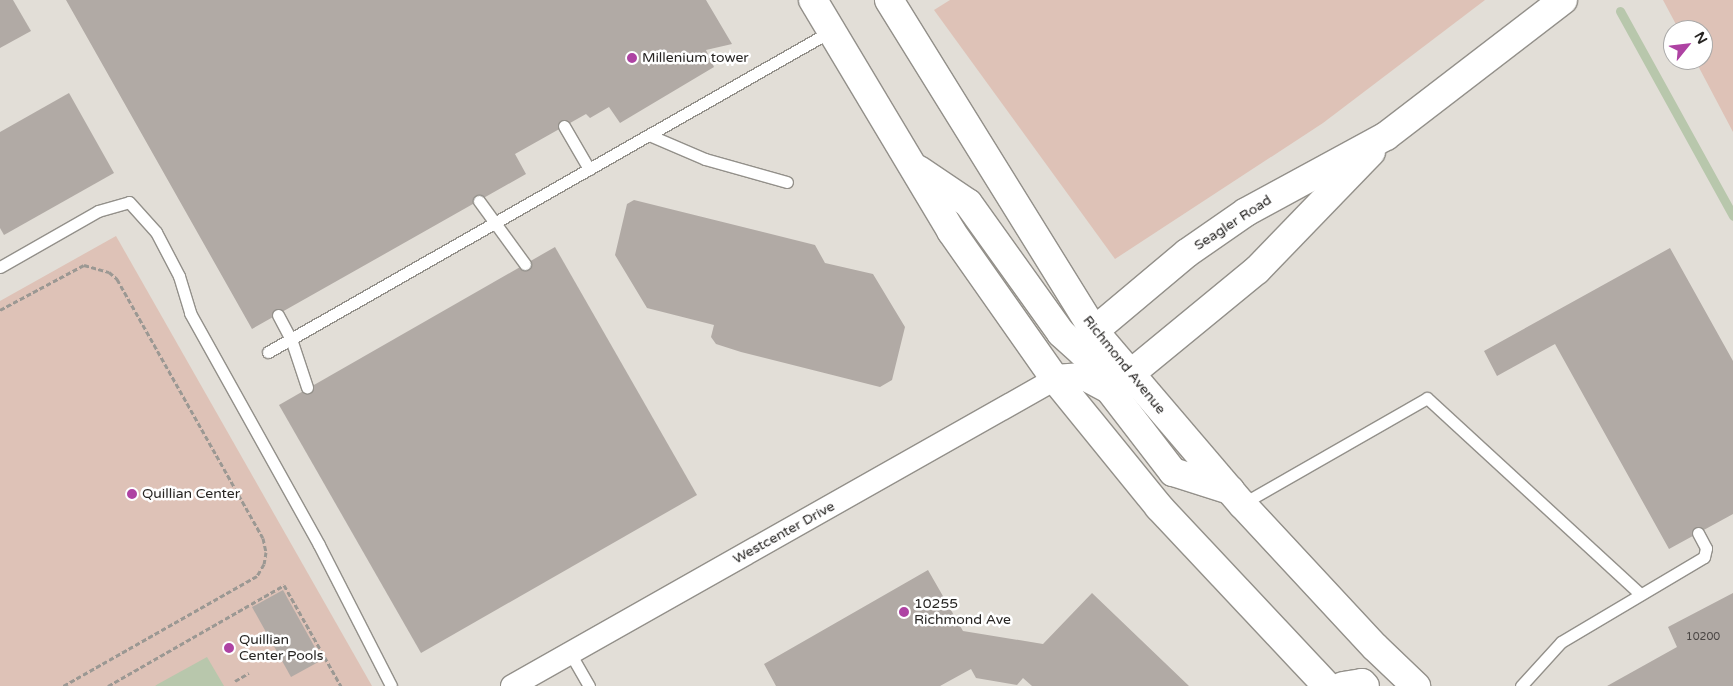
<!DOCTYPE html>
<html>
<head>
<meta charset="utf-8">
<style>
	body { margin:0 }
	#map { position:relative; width:1733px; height:686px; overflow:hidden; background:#e2ded7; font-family:"Varela Round",sans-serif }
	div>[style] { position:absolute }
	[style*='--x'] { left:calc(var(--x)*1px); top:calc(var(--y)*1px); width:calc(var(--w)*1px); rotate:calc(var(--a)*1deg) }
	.green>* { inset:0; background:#dec2b7 }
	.water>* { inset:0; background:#b8c7ac }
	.stream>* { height:9px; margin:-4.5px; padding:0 4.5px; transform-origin:4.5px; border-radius:4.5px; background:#b8c7ac }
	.building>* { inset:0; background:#b1aaa5 }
	.path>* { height:3px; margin-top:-1.5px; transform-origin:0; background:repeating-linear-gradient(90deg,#9b9893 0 5px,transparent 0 7.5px) }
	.roads { filter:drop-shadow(1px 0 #93908a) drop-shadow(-1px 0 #93908a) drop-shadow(0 1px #93908a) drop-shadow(0 -1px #93908a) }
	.service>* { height:11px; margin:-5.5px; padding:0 5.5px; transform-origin:5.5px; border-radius:5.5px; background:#fff }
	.minor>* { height:22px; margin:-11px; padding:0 11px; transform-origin:11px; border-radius:11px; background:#fff }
	.tertiary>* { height:28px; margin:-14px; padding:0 14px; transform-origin:14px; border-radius:14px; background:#fff }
	.secondary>* { height:28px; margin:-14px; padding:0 14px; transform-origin:14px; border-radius:14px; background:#fff }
	.dots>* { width:14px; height:14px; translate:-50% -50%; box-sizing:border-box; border:2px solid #fff; border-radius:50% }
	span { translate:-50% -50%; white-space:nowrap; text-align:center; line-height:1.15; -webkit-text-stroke:5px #fff; paint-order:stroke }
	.number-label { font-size:11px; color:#4a4644 }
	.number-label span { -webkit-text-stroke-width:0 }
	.poi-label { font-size:14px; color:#272523 }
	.left { translate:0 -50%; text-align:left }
	.street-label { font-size:14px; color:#272523 }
	.north { position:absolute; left:1663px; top:20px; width:50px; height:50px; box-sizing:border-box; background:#fff; border:1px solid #a9a8a7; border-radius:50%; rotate:61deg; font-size:14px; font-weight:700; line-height:20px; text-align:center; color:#272523 }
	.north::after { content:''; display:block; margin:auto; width:18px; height:22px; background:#ae43a3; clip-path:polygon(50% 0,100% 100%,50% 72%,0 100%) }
</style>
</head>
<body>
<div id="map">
	<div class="green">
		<i style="clip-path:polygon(950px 0,1485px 0,1323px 123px,1115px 259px,934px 10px)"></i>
		<i style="clip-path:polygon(1663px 0,1733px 0,1733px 132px,1695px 60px,1703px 60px,1703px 30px,1679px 30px)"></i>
		<i style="clip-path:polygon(116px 236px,372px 686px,0 686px,0 301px)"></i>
	</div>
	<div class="water">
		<i style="clip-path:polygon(207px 657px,224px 686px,155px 686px,158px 684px)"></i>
	</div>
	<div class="stream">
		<i style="--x:1620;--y:11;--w:234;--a:61.1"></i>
	</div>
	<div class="building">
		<i style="clip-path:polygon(0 0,13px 0,31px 31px,0 48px)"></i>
		<i style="clip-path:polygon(66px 0,706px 0,732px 44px,706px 50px,714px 67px,620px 123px,609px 107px,590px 118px,586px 114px,515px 154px,526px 174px,252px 329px)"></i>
		<i style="clip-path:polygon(69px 93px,114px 173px,4px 235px,0 228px,0 132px)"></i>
		<i style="clip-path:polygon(634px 200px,815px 245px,825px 263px,873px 274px,905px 327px,892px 380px,880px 387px,741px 352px,716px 344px,711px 337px,714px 325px,647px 308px,615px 255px,627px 204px)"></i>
		<i style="clip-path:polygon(555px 247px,697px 495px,421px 653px,279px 405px)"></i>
		<i style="clip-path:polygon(1670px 248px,1733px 361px,1733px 514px,1669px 549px,1555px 344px,1497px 376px,1484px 351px)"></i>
		<i style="clip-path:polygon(928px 570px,963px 631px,1043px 644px,1092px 593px,1189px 686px,1032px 686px,1023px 678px,1017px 685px,976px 678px,971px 669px,940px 686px,776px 686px,764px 664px)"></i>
		<i style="clip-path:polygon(283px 590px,322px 660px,291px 677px,252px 607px)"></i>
		<i style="clip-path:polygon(1733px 593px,1733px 686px,1607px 686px,1677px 647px,1668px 627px)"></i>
	</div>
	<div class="path">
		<i style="--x:0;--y:310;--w:95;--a:-28.2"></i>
		<i style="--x:84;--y:265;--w:26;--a:16"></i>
		<i style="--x:109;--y:272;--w:11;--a:41"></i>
		<i style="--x:117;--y:279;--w:297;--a:60.6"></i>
		<i style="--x:263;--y:538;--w:14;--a:78"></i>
		<i style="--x:266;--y:552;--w:12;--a:99"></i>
		<i style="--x:264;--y:564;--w:14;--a:120"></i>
		<i style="--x:257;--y:576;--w:223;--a:150.4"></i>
		<i style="--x:235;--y:681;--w:16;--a:-30"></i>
		<i style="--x:108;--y:686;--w:203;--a:-29.8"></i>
		<i style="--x:284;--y:585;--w:116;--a:60.6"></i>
	</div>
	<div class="roads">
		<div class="service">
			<i style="--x:564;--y:126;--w:50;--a:59.8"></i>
			<i style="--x:649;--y:135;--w:61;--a:23.2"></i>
			<i style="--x:705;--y:159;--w:85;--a:15.7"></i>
			<i style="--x:479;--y:201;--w:78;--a:53.9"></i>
			<i style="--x:0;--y:267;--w:113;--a:-29.7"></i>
			<i style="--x:98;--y:211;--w:32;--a:-16"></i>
			<i style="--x:129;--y:202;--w:40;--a:48"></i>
			<i style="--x:156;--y:232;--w:50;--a:62.4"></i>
			<i style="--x:179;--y:276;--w:39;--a:73"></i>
			<i style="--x:190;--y:313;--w:265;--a:60.9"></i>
			<i style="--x:319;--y:545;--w:158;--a:62.9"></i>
			<i style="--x:278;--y:315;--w:27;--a:62"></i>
			<i style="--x:291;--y:339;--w:51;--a:71.6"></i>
			<i style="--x:268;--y:352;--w:648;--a:-29.69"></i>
			<i style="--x:1242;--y:504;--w:213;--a:-29.8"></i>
			<i style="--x:1427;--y:398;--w:288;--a:42.6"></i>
			<i style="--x:570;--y:653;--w:38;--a:60"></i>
			<i style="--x:1521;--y:686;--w:59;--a:-47.7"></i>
			<i style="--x:1561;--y:642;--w:166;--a:-30.7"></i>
			<i style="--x:1704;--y:557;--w:9;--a:-77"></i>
			<i style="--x:1706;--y:548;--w:17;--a:-118"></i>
		</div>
		<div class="minor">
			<i style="--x:512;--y:686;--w:624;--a:-29.48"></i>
		</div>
		<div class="tertiary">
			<i style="--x:1094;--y:331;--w:121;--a:-40"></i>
			<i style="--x:1187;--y:253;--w:72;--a:-34.8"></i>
			<i style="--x:1246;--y:212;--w:159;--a:-28.5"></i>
			<i style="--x:1386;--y:136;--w:223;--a:-37.5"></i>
			<i style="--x:1129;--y:375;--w:166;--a:-39.4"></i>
			<i style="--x:1257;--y:270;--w:164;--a:-46"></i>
		</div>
		<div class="secondary">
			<i style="--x:813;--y:0;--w:269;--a:59.1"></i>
			<i style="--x:951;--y:231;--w:181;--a:54.9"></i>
			<i style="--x:1055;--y:379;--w:165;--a:50.9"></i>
			<i style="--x:1159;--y:507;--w:245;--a:46.8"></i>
			<i style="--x:889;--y:0;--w:389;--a:58.2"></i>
			<i style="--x:1094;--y:331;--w:228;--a:49.5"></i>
			<i style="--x:1242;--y:504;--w:195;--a:47.1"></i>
			<i style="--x:1375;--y:647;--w:57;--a:43.6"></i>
			<i style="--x:919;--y:170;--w:59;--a:34"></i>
			<i style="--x:968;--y:203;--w:160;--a:54.4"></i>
			<i style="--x:1061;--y:333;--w:28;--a:42"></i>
			<i style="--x:1082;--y:352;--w:44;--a:25.4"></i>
			<i style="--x:1055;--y:379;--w:31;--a:-4"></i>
			<i style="--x:1086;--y:377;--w:26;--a:28"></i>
			<i style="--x:1109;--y:389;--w:105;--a:52.4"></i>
			<i style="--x:1173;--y:472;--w:60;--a:17.5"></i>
			<i style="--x:1343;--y:686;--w:19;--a:-9"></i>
			<i style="--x:1362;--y:683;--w:4;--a:45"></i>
		</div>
	</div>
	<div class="dots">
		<i style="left:632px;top:58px;background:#ae43a3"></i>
		<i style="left:132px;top:494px;background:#ae43a3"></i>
		<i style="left:904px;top:612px;background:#ae43a3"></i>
		<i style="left:229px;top:648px;background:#ae43a3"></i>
	</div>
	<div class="number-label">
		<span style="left:1703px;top:637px">10200</span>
	</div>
	<div class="poi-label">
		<span class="left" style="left:642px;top:58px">Millenium tower</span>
		<span class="left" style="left:142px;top:494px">Quillian Center</span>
		<span class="left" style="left:914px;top:612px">10255<br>Richmond Ave</span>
		<span class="left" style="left:239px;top:648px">Quillian<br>Center Pools</span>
	</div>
	<div class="street-label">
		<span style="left:1233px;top:223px;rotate:-33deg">Seagler Road</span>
		<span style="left:1124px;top:365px;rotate:51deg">Richmond Avenue</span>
		<span style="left:784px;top:533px;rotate:-29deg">Westcenter Drive</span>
	</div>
	<div class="north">N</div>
</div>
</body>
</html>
